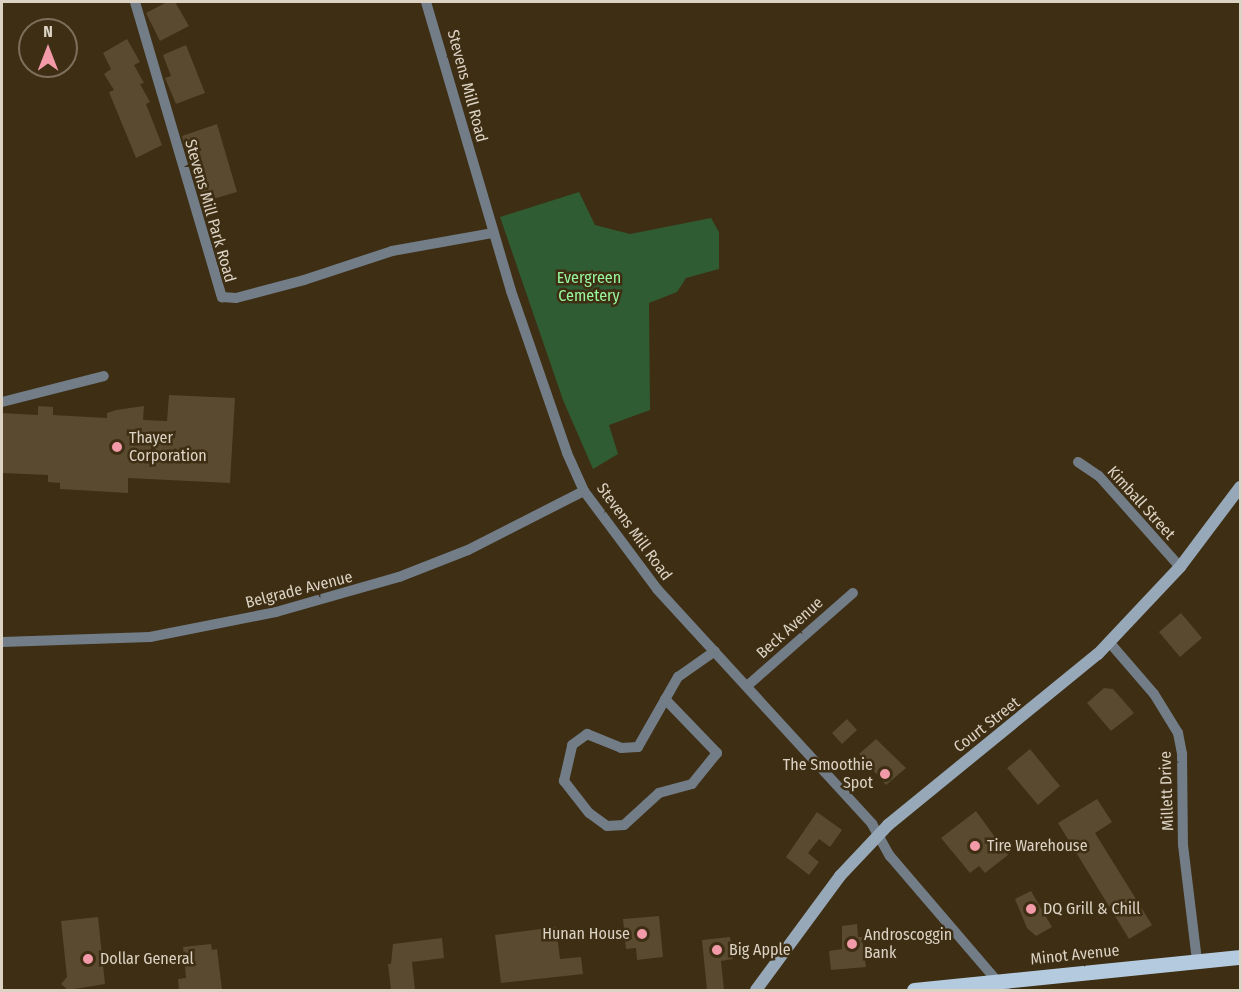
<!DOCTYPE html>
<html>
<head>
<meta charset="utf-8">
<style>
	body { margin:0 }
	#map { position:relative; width:1242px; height:992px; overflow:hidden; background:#3d2e14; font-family:"Fira Sans Condensed",sans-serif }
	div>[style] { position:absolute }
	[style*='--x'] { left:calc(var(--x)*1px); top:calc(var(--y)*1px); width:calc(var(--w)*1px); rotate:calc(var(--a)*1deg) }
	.green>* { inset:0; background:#2f5c33 }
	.building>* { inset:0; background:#5a4a2f }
	.minor>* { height:10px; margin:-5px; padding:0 5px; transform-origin:5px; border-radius:5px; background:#727d87 }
	.secondary>* { height:12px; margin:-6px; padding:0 6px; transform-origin:6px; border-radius:6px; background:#97a8b9 }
	.primary>* { height:15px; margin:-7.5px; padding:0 7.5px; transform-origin:7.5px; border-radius:7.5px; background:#b3cadf }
	.dots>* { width:16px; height:16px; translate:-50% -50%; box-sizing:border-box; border:3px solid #3d2e14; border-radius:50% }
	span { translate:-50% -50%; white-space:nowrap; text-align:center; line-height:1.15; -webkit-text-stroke:5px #3d2e14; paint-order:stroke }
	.street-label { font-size:16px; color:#dcd3c4 }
	.park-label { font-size:16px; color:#98f89e }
	.poi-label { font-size:16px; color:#dcd3c4 }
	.left { translate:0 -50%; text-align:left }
	.right { translate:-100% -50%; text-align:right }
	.frame { position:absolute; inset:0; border:3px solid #dcd3c4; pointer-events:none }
	.north { position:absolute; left:18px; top:18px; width:60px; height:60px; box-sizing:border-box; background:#3d2e14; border:2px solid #7d705a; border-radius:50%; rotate:0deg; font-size:16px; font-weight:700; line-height:24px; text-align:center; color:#dcd3c4 }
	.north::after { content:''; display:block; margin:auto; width:21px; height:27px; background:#f39aa8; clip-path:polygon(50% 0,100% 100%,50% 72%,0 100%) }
</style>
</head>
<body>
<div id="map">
	<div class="green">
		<i style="clip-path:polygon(579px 192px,595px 225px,630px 234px,711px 218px,719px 232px,719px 269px,686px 278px,677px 292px,649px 303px,650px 410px,609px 425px,618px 454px,593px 469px,563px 400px,500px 217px)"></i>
	</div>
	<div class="building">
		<i style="clip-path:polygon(167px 2px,175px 2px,189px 26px,160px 41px,146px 13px)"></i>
		<i style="clip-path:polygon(127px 39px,140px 62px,134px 65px,144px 83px,140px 84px,150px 102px,146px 104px,162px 145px,136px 158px,109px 92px,114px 90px,104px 74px,111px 69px,103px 53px)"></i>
		<i style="clip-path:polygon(186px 45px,205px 93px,176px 104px,165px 78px,171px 76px,163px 55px)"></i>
		<i style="clip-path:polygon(217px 124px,237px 192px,203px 202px,182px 136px)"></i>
		<i style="clip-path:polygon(169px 395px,235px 398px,230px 483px,128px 478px,128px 493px,60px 489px,60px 483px,48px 482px,48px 475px,2px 473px,2px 413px,38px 415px,38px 406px,53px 407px,53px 415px,107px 418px,107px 413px,116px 410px,144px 406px,143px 420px,167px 421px)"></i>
		<i style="clip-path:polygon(1181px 613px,1202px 638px,1180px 657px,1159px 632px)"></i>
		<i style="clip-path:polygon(1104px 688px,1113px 689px,1134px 713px,1111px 731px,1087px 703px)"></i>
		<i style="clip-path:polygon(847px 719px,857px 730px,842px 744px,832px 733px)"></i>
		<i style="clip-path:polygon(876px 739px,906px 768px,886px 785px,859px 754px)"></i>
		<i style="clip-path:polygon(1030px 749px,1060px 786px,1038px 805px,1007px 768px)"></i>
		<i style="clip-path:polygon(1097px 799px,1112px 822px,1095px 833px,1152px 925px,1129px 939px,1058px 823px)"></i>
		<i style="clip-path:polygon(976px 811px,1008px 855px,985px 873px,979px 866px,970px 873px,941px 838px)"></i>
		<i style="clip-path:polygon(817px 812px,842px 830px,830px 847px,819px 839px,808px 853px,819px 862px,809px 875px,786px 857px)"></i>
		<i style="clip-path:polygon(1031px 891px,1052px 927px,1036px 936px,1027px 928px,1015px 899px)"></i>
		<i style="clip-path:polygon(659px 916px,663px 957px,637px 960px,636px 948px,626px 949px,623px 919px)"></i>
		<i style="clip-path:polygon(98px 917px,105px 984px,68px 990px,61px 984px,67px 977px,61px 921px)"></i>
		<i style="clip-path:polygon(857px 924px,858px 937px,862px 937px,866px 967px,831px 970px,829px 951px,842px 949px,842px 926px)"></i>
		<i style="clip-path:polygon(556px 927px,560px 959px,581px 957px,583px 974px,501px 983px,495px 935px)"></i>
		<i style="clip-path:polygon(730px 937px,733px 959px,721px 961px,724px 990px,707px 990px,702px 940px)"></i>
		<i style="clip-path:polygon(442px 938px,444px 958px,412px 962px,415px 990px,391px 990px,388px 964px,391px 964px,393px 944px)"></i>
		<i style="clip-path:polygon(211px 944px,212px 950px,217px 949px,222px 990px,179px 990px,178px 979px,186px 978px,183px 947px)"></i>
	</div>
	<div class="minor">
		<i style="--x:135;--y:2;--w:308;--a:73.6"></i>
		<i style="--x:222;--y:297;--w:14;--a:4"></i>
		<i style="--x:236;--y:298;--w:70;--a:-14.8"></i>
		<i style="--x:304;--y:280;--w:93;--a:-18.2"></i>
		<i style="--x:392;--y:251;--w:103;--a:-10.1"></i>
		<i style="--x:426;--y:2;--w:301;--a:73.6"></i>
		<i style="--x:511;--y:291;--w:171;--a:70.9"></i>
		<i style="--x:567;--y:453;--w:42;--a:65.9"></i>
		<i style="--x:584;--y:491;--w:122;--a:53.3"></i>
		<i style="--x:657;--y:589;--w:319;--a:47.5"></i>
		<i style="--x:872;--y:824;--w:37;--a:61"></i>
		<i style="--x:890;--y:856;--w:177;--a:49.4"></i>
		<i style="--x:2;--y:402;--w:105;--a:-14.3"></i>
		<i style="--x:1078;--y:462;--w:25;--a:34"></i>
		<i style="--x:1099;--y:476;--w:122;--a:48.3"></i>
		<i style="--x:2;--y:642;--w:148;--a:-1.9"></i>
		<i style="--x:150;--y:637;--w:128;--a:-11.2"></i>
		<i style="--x:276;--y:612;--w:128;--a:-15.9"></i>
		<i style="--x:399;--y:577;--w:74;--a:-21.4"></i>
		<i style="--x:468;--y:550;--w:130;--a:-27"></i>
		<i style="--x:1110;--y:643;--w:67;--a:49.2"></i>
		<i style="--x:1154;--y:694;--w:46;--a:58.4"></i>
		<i style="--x:1178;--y:733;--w:21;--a:79"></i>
		<i style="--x:1182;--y:754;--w:91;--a:89.4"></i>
		<i style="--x:1183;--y:845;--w:117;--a:83.1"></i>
		<i style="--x:747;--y:686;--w:141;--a:-41.3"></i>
		<i style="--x:665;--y:699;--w:75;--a:46.1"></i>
		<i style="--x:717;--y:753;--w:40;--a:129"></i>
		<i style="--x:692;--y:784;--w:34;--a:165"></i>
		<i style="--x:659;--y:793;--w:47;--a:137.6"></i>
		<i style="--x:624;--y:825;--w:17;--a:177"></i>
		<i style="--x:607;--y:826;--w:22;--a:-144"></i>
		<i style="--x:589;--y:813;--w:41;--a:-128"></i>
		<i style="--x:564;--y:781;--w:37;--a:-77"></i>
		<i style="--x:572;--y:745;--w:19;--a:-36"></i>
		<i style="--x:587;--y:734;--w:37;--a:22"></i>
		<i style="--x:621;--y:748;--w:17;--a:-3"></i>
		<i style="--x:638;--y:747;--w:81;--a:-60.3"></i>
		<i style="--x:678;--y:677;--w:45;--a:-35.1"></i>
	</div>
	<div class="secondary">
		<i style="--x:756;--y:990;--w:142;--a:-53.6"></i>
		<i style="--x:840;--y:876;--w:70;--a:-46.7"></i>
		<i style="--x:888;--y:825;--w:271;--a:-39.2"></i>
		<i style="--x:1098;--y:654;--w:120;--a:-46.7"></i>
		<i style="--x:1180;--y:567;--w:100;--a:-53.1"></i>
	</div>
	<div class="primary">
		<i style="--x:914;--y:990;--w:328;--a:-5.8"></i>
	</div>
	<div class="dots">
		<i style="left:117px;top:447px;background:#f39aa8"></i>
		<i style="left:885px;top:774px;background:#f39aa8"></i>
		<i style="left:975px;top:846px;background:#f39aa8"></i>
		<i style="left:1031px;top:909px;background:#f39aa8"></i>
		<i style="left:642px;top:934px;background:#f39aa8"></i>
		<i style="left:852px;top:944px;background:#f39aa8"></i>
		<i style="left:717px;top:950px;background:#f39aa8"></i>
		<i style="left:88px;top:959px;background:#f39aa8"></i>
	</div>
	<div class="street-label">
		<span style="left:467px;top:86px;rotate:75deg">Stevens Mill Road</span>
		<span style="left:210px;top:211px;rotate:74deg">Stevens Mill Park Road</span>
		<span style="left:1141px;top:503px;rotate:48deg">Kimball Street</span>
		<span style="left:634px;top:532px;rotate:54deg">Stevens Mill Road</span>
		<span style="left:299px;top:590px;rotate:-14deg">Belgrade Avenue</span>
		<span style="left:790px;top:628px;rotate:-42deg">Beck Avenue</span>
		<span style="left:987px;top:725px;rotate:-38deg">Court Street</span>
		<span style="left:1167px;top:791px;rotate:-92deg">Millett Drive</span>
		<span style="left:1075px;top:955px;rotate:-6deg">Minot Avenue</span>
	</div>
	<div class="park-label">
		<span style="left:589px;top:287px">Evergreen<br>Cemetery</span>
	</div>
	<div class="poi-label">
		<span class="left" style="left:129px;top:447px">Thayer<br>Corporation</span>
		<span class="right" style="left:873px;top:774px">The Smoothie<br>Spot</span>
		<span class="left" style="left:987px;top:846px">Tire Warehouse</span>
		<span class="left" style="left:1043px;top:909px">DQ Grill &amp; Chill</span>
		<span class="right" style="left:630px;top:934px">Hunan House</span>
		<span class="left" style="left:864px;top:944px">Androscoggin<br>Bank</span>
		<span class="left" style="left:729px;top:950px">Big Apple</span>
		<span class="left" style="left:100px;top:959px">Dollar General</span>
	</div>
	<div class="frame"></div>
	<div class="north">N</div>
</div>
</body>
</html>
